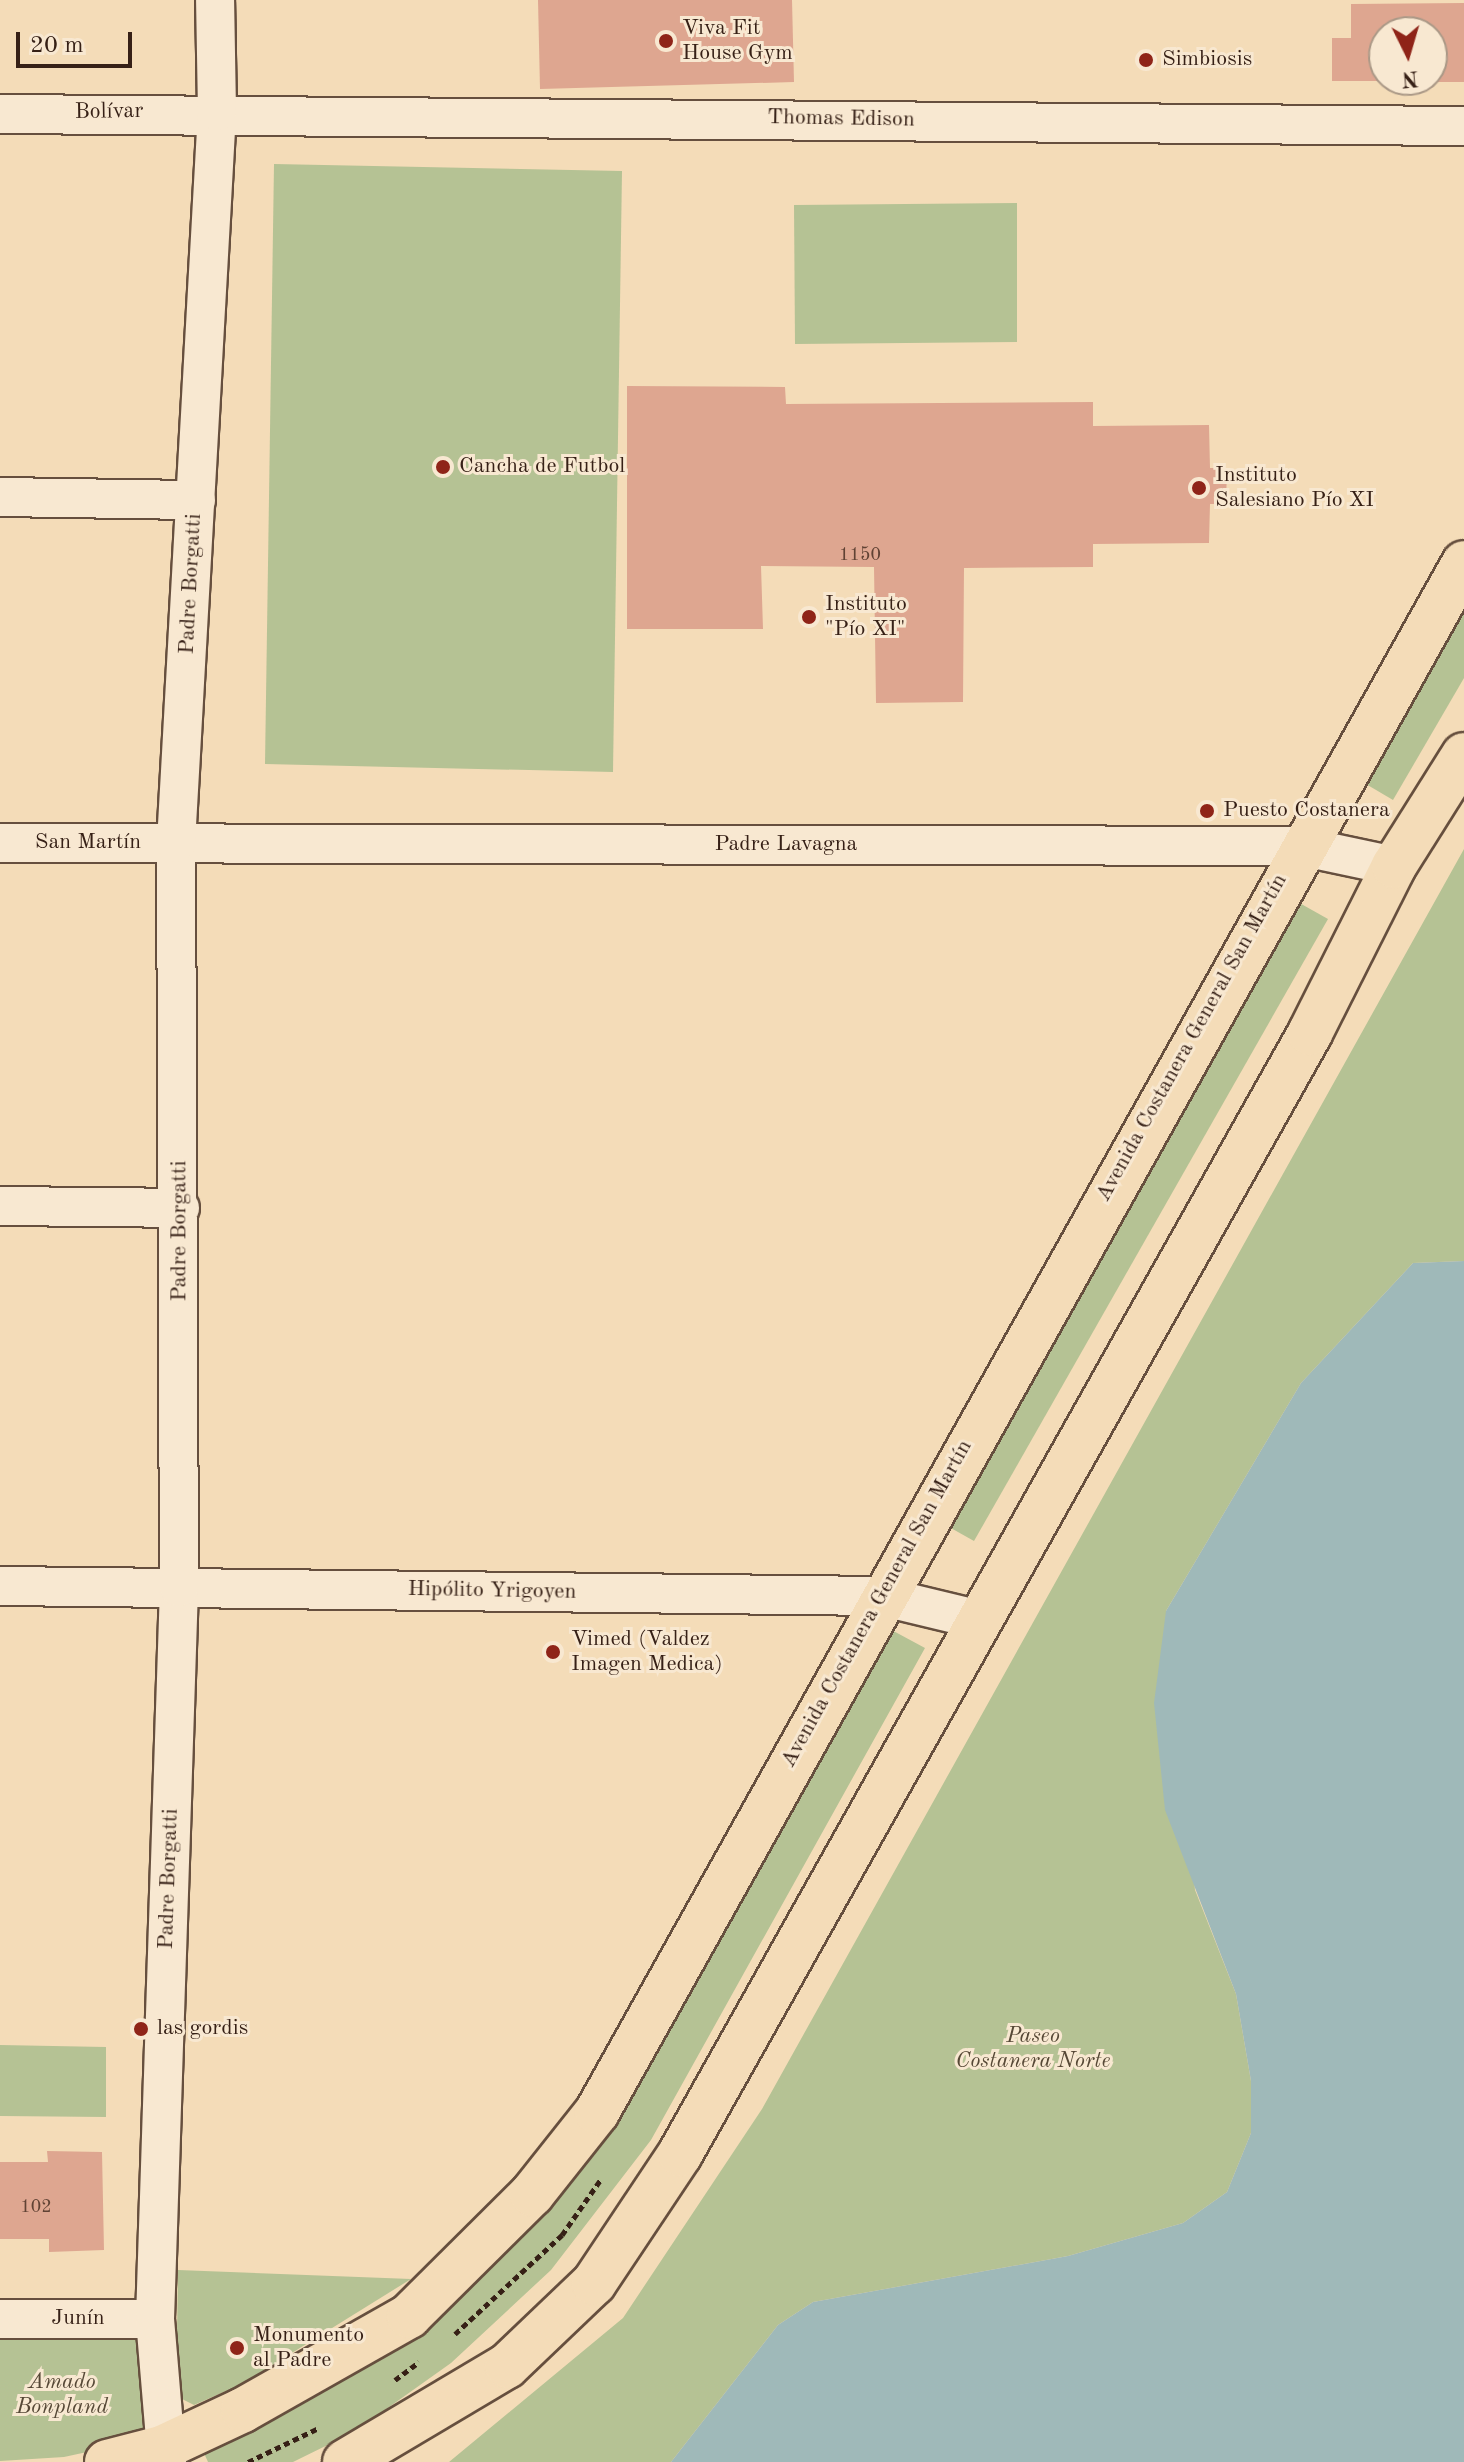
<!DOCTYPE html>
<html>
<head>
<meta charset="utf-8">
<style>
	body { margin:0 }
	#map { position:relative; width:1464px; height:2462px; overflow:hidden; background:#f4dcb8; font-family:"Old Standard TT",serif }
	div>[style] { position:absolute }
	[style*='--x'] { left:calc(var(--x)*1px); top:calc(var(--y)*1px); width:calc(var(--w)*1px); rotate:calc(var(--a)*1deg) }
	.green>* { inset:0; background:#b5c294 }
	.water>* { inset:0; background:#9fb9b9 }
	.building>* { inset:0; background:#dea690 }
	.path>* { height:5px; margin-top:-2.5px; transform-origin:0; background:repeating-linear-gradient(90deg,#362016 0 6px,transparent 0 10px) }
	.roads { filter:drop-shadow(2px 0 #664f3e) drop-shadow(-2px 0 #664f3e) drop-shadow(0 2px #664f3e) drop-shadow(0 -2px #664f3e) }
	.street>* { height:38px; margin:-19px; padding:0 19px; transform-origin:19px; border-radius:19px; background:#f8e8d1 }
	.primary>* { height:44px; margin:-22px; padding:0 22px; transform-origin:22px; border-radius:22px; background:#f4dcb8 }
	.dots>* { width:22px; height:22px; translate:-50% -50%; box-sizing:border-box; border:4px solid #f8e8d1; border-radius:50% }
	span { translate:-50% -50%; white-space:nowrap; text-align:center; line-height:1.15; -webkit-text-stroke:6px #f8e8d1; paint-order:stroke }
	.number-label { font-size:18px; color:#604234 }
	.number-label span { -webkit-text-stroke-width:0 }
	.poi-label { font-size:22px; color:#362016 }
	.left { translate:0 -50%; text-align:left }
	.street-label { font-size:22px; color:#362016 }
	.park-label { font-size:22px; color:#564836; font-style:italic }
	.north { position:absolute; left:1368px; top:16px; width:80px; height:80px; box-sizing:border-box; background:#f8e8d1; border:2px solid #aa9886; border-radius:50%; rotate:175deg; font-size:22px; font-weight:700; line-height:32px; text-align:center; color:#362016 }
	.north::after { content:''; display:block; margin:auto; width:28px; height:36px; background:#8f2418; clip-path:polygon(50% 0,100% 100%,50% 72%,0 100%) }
	.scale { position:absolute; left:16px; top:32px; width:116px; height:36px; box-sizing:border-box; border:4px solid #362016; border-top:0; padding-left:10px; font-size:24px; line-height:28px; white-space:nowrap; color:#362016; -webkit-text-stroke:6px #f8e8d1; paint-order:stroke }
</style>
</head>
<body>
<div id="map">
	<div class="green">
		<i style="clip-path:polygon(274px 164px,622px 171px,613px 772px,265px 764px)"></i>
		<i style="clip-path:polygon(1017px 203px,1017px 342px,795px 344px,794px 205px)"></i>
		<i style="clip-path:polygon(1464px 588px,1464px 678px,1393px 800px,1354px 777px)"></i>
		<i style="clip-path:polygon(1464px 849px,1464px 1261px,1413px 1263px,1301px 1383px,1166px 1611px,1195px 1890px,1236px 1994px,1251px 2081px,1251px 2133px,1227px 2192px,1183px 2223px,1068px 2256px,813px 2302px,778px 2325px,671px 2462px,449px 2462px,623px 2318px,762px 2109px)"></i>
		<i style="clip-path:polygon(1287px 896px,1328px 919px,974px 1541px,933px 1518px)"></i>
		<i style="clip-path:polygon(886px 1627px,925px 1648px,651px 2140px,551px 2270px,451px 2363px,354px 2432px,293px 2462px,208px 2462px,203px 2451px,341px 2380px,446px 2306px)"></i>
		<i style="clip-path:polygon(0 2045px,106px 2047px,106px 2117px,0 2116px)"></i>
		<i style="clip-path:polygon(178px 2270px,411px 2279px,242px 2384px,194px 2405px,176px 2396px)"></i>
		<i style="clip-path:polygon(0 2334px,145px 2334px,147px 2439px,64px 2457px,0 2461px)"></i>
	</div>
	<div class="water">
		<i style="clip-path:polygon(1464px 1261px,1464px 2462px,671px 2462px,778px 2325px,813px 2302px,1068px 2256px,1183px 2223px,1227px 2192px,1251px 2133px,1251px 2081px,1236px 1994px,1165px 1810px,1154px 1703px,1166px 1611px,1301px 1383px,1413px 1263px)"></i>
	</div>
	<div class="building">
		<i style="clip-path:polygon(538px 0,792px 0,794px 82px,540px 89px)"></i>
		<i style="clip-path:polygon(1464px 3px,1464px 82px,1432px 82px,1432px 32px,1384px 32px,1384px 81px,1332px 81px,1332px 38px,1351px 38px,1351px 4px)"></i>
		<i style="clip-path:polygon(627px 386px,785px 387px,786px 404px,1093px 402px,1093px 426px,1209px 425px,1210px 468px,1227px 468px,1226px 504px,1210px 504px,1209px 543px,1093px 544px,1093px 567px,964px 568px,963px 702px,876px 703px,874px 567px,761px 566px,763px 629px,627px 629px)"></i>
		<i style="clip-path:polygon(47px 2151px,102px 2152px,104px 2250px,49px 2252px,49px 2239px,0 2239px,0 2162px,48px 2162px)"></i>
	</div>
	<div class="path">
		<i style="--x:455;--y:2334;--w:146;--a:-42.8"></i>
		<i style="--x:562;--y:2235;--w:68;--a:-55.1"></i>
		<i style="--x:395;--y:2380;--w:30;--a:-37"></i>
		<i style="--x:248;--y:2462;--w:79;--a:-25.6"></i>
	</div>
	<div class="roads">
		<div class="street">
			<i style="--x:0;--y:114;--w:1464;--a:0.47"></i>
			<i style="--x:0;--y:497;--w:196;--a:0.9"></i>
			<i style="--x:0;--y:843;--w:1300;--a:0.13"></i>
			<i style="--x:1300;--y:846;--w:96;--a:12"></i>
			<i style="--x:0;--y:1206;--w:180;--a:0.6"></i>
			<i style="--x:0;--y:1586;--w:880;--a:0.65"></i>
			<i style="--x:880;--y:1596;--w:103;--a:13.5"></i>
			<i style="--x:0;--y:2319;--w:155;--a:0"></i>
			<i style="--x:167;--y:2462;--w:144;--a:-94.8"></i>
			<i style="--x:155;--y:2319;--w:732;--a:-88.12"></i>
			<i style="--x:179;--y:1587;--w:744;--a:-90.23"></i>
			<i style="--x:176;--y:843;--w:733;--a:-86.79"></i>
			<i style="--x:217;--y:111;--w:111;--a:-91"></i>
		</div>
		<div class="primary">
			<i style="--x:107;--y:2462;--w:57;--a:-14.3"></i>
			<i style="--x:162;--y:2448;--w:89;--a:-25.1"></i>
			<i style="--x:243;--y:2410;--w:191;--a:-29.5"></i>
			<i style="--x:409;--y:2316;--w:173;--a:-44.8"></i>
			<i style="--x:532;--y:2194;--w:105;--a:-51.6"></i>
			<i style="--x:597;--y:2112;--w:1775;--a:-60.76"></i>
			<i style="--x:345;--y:2462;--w:188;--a:-30.7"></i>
			<i style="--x:507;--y:2366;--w:120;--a:-43.7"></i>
			<i style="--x:594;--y:2283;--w:155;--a:-56.3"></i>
			<i style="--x:680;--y:2154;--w:1286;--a:-60.66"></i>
			<i style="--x:1310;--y:1033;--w:187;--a:-63.3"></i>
			<i style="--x:1394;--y:866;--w:131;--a:-57.8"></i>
		</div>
	</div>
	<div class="dots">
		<i style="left:666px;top:41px;background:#8f2418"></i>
		<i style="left:1146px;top:60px;background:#8f2418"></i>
		<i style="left:443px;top:467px;background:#8f2418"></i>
		<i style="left:1199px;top:488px;background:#8f2418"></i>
		<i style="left:809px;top:617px;background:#8f2418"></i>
		<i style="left:1207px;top:811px;background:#8f2418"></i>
		<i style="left:553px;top:1652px;background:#8f2418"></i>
		<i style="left:141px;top:2029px;background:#8f2418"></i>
		<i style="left:237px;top:2348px;background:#8f2418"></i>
	</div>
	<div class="number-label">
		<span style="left:860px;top:555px">1150</span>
		<span style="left:36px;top:2207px">102</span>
	</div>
	<div class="poi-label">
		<span class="left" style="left:682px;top:41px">Viva Fit<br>House Gym</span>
		<span class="left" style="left:1162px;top:60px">Simbiosis</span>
		<span class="left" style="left:459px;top:467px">Cancha de Futbol</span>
		<span class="left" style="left:1215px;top:488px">Instituto<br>Salesiano Pío XI</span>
		<span class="left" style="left:825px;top:617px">Instituto<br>"Pío XI"</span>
		<span class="left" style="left:1223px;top:811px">Puesto Costanera</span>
		<span class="left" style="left:571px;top:1652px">Vimed (Valdez<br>Imagen Medica)</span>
		<span class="left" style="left:157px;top:2029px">las gordis</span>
		<span class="left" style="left:253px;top:2348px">Monumento<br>al Padre</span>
	</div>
	<div class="street-label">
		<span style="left:109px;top:112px;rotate:-1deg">Bolívar</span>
		<span style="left:841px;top:119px;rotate:1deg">Thomas Edison</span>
		<span style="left:191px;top:584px;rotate:-87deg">Padre Borgatti</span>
		<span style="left:88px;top:843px">San Martín</span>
		<span style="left:786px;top:845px">Padre Lavagna</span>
		<span style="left:1192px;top:1038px;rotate:-61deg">Avenida Costanera General San Martín</span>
		<span style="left:180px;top:1231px;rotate:-90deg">Padre Borgatti</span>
		<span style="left:492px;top:1591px;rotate:1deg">Hipólito Yrigoyen</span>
		<span style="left:877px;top:1604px;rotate:-61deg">Avenida Costanera General San Martín</span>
		<span style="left:169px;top:1879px;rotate:-88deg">Padre Borgatti</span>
		<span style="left:78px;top:2319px">Junín</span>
	</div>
	<div class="park-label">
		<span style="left:1033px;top:2049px">Paseo<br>Costanera Norte</span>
		<span style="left:62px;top:2395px">Amado<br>Bonpland</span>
	</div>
	<div class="north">N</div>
	<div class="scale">20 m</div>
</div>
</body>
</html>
